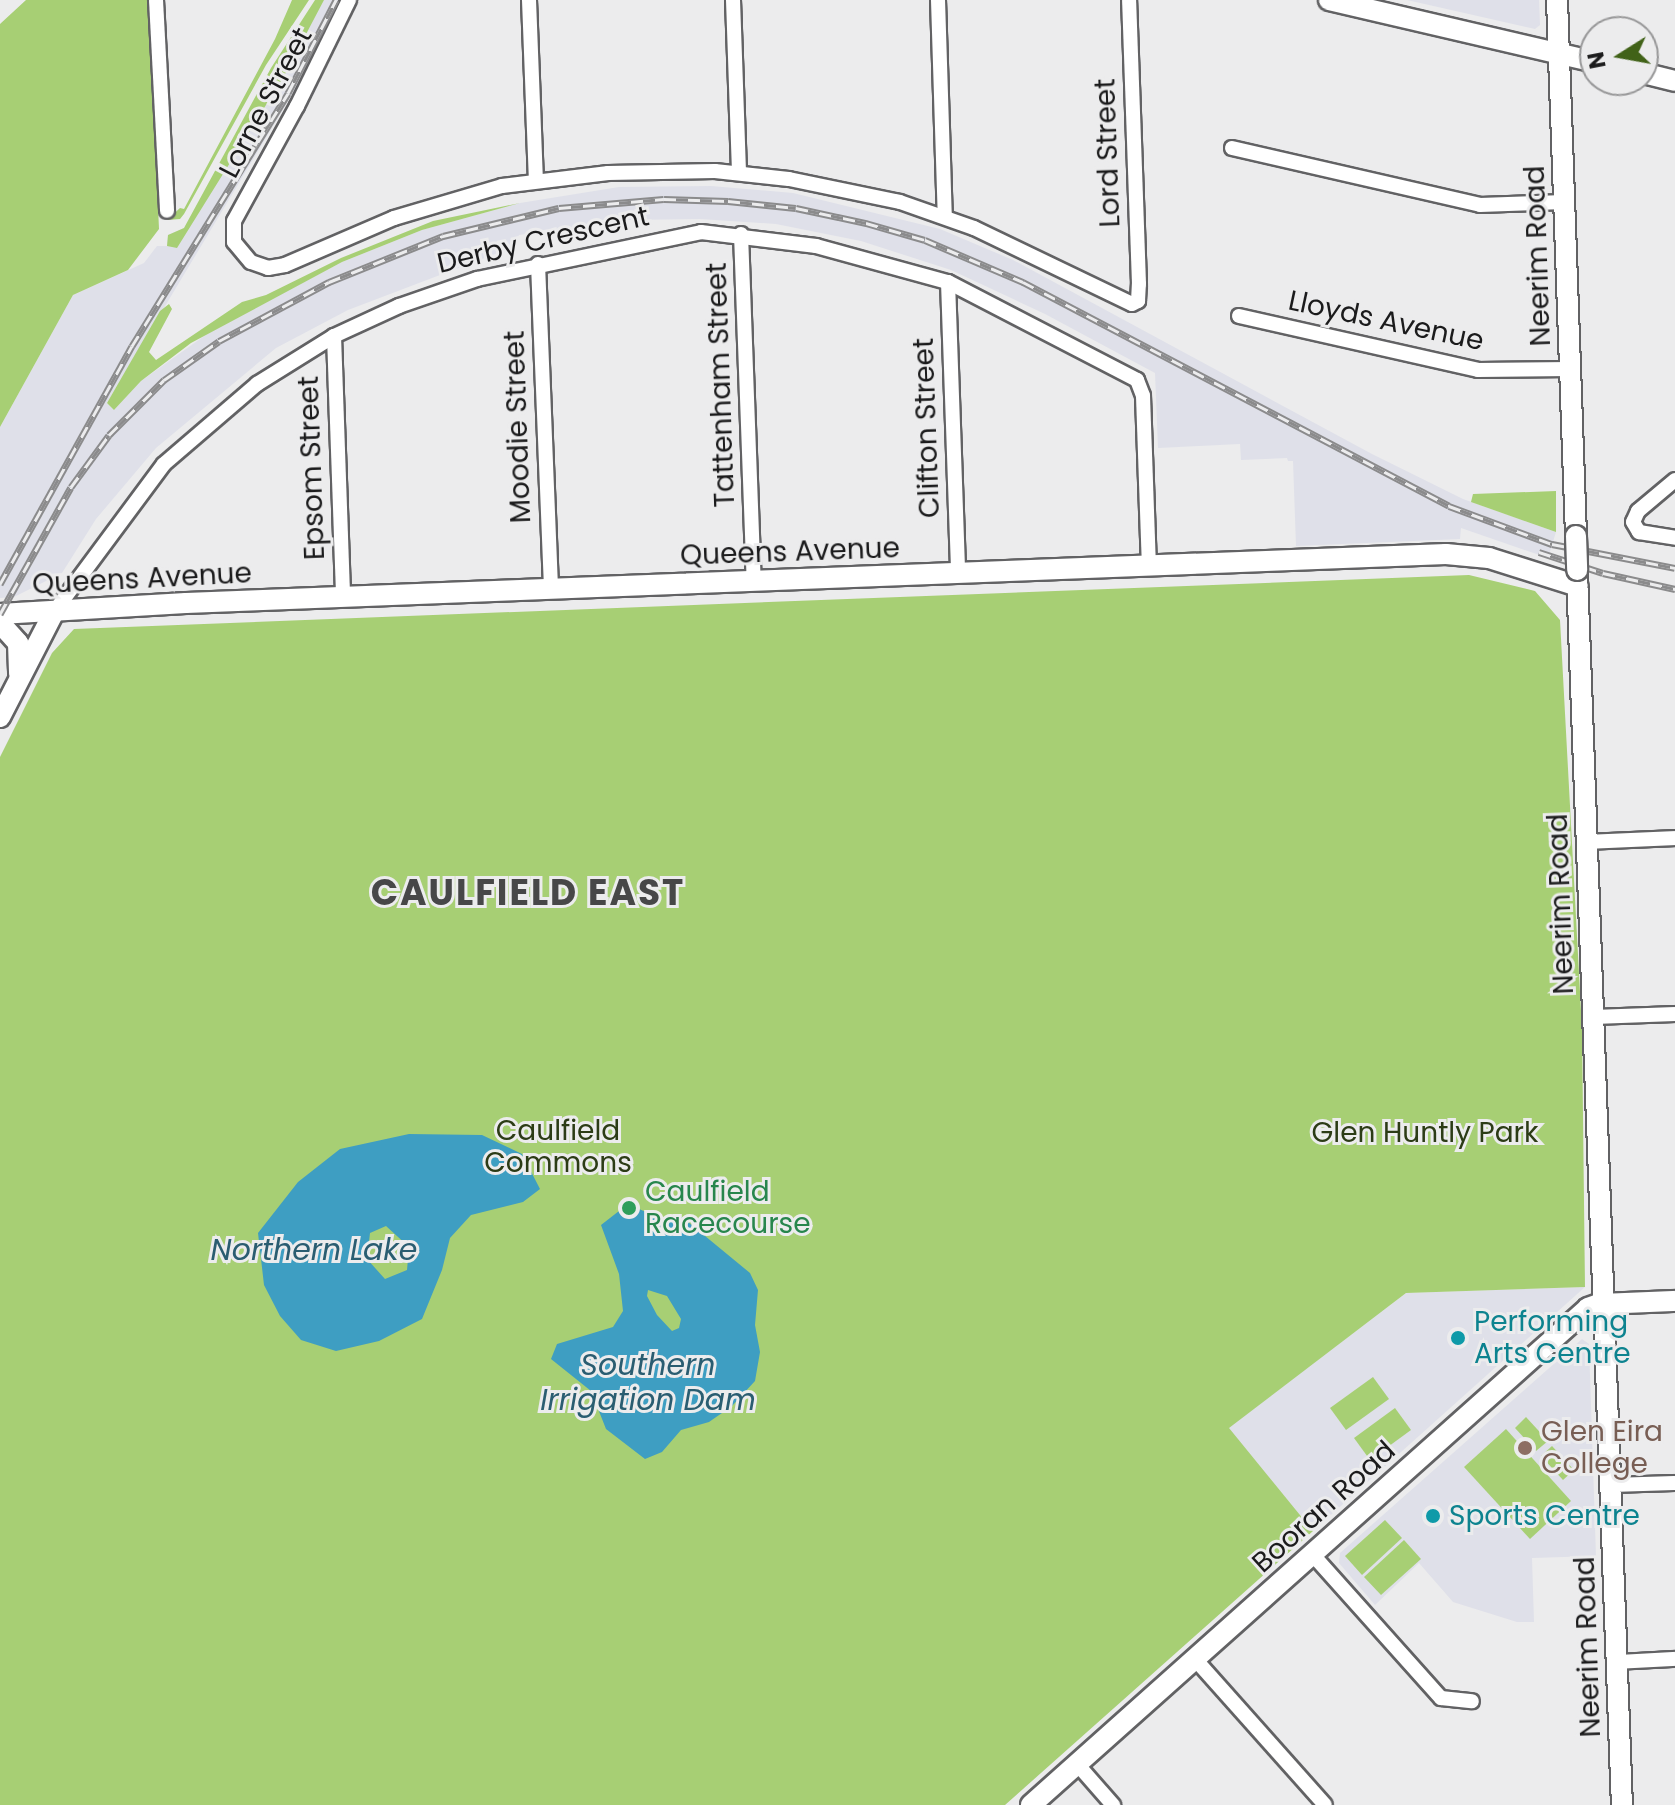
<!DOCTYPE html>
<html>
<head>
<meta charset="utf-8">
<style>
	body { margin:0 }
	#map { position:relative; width:1675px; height:1805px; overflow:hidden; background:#ececed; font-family:Poppins,sans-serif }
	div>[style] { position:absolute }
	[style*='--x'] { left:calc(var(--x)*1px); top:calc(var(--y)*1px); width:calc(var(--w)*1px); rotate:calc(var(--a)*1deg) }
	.built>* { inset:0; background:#dfe0e9 }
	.green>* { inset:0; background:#a7cf74 }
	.water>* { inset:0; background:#3e9ec2 }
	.roads { filter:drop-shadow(2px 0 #626264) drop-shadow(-2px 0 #626264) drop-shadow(0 2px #626264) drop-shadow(0 -2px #626264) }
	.street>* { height:14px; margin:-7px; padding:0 7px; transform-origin:7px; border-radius:7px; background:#fff }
	.secondary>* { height:20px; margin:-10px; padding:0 10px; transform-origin:10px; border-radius:10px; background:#fff }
	.rail>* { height:7px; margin-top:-3.5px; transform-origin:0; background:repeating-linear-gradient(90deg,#ececed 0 12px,#8b8b8c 0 24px); box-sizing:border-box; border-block:2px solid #8b8b8c }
	.bridges { filter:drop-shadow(2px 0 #626264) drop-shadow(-2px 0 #626264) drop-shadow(0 2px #626264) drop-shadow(0 -2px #626264) }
	.secondary-bridge>* { height:20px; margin:-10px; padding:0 10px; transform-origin:10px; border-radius:10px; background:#fff }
	.dots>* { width:22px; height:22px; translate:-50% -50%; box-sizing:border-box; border:4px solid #ececed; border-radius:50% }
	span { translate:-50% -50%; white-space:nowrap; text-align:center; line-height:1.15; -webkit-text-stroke:6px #ececed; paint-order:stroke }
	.street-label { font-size:28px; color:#1b1b1c }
	.park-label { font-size:28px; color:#2c3c16 }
	.leisure-label { font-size:28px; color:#27864d }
	.left { translate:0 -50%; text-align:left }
	.culture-label { font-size:28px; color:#0d838f }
	.education-label { font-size:28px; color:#785e54 }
	.water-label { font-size:30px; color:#2a5d71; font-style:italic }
	.district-label { font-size:36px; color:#474748; font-weight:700; letter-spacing:2px }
	.north { position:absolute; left:1579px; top:16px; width:80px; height:80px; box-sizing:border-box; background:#ececed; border:2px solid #989899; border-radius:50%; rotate:259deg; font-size:22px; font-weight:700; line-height:32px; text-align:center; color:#1b1b1c }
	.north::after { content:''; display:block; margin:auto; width:28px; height:36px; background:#416218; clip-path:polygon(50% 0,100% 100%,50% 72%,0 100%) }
</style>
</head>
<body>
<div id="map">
	<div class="built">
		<i style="clip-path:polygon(322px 0,342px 0,300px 81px,107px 403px,114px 410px,141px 381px,214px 329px,342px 262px,422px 230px,520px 203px,619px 187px,711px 186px,793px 193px,940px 229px,1013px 260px,1372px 454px,1463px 499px,1556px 532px,1548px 558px,1461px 528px,1460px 539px,1296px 546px,1293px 461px,1288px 461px,1287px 458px,1241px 460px,1240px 444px,1158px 448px,1155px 373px,1045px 314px,951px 270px,861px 241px,776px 224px,700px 219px,629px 220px,519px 235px,511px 248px,348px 310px,276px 348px,156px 448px,96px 519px,62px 573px,14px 597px,0 598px,0 427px,73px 295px,144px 263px,157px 246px,167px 246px,168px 235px,184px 228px,273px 69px)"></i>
		<i style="clip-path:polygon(1407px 0,1539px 0,1540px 25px,1535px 29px)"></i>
		<i style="clip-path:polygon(1585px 1287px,1313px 1531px,1228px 1428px,1406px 1293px)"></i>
		<i style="clip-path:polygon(1582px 1339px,1589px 1344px,1596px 1556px,1532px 1558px,1534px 1622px,1517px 1622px,1453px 1602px,1419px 1563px,1375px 1605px,1339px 1563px,1340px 1553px)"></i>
	</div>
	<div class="green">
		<i style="clip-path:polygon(26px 0,149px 0,159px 229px,128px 270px,73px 295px,0 427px,0 24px)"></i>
		<i style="clip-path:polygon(292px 0,309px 0,266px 65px,184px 214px,180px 219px,167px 220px,180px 208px,184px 209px,275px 39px)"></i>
		<i style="clip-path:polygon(315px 0,324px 0,284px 76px,177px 248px,167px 246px,168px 235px,184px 228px,271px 68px)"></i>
		<i style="clip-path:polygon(520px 203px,422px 230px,342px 262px,191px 343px,141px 381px,114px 410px,107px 403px,160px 311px,169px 304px,172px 309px,149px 352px,156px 360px,242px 302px,266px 295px,341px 258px,433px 221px)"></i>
		<i style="clip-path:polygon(1556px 491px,1556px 532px,1471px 502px,1473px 494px)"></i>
		<i style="clip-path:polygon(1469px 575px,1535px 591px,1560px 620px,1582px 1029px,1585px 1287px,1406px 1293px,1229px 1428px,1313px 1531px,1005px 1805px,0 1805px,0 757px,52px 653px,74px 629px)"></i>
		<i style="clip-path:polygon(1373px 1377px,1389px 1399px,1346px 1430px,1330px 1408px)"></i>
		<i style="clip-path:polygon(1395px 1408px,1411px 1430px,1370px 1460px,1354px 1438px)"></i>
		<i style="clip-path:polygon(1526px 1417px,1548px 1441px,1536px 1451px,1515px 1428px)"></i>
		<i style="clip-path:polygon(1506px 1429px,1571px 1501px,1530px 1539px,1464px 1467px)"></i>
		<i style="clip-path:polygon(1552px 1446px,1574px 1470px,1563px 1480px,1541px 1456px)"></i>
		<i style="clip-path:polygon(1385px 1520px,1402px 1538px,1362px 1575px,1345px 1556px)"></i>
		<i style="clip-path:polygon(1404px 1540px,1421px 1559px,1381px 1595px,1364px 1577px)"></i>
	</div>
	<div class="water">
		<i style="clip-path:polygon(evenodd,409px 1134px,482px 1135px,522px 1154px,540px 1189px,523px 1202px,471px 1215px,450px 1238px,442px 1270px,422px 1319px,379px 1341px,336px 1351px,301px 1340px,280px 1316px,264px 1285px,258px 1233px,298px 1182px,340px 1149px,409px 1134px,386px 1226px,409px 1247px,407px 1270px,385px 1279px,367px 1259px,370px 1233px,386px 1226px)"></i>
		<i style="clip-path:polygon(evenodd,628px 1204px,657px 1217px,682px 1217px,750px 1273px,758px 1290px,755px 1325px,760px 1352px,755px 1381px,732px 1406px,709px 1422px,681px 1430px,662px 1452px,645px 1459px,606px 1429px,591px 1391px,551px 1359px,557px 1344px,613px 1327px,623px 1311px,619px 1274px,601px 1225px,628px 1204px,648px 1290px,667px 1296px,681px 1319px,679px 1328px,672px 1331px,657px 1315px,647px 1296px,648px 1290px)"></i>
	</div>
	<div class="roads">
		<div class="street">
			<i style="--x:156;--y:0;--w:211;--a:87"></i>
			<i style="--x:349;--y:0;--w:118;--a:116.1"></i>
			<i style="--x:297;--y:106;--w:131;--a:118.7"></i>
			<i style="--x:234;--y:221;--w:21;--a:90"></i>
			<i style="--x:234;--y:242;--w:26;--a:50"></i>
			<i style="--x:251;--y:262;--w:18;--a:19"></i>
			<i style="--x:268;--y:268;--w:17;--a:-10"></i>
			<i style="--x:285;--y:265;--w:119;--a:-23.3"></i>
			<i style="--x:394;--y:218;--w:113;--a:-16.5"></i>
			<i style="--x:502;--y:186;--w:107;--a:-7"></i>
			<i style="--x:608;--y:173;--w:107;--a:-1.1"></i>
			<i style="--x:715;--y:171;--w:74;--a:6.2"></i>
			<i style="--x:789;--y:179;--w:113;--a:11.7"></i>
			<i style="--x:900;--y:202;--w:78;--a:19.4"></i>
			<i style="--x:974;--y:228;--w:175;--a:25.7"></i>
			<i style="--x:1132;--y:304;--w:7;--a:-27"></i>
			<i style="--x:1138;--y:301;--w:17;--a:-87"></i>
			<i style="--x:1139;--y:284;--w:284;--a:-92"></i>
			<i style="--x:529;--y:0;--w:180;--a:87.8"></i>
			<i style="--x:733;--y:0;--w:172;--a:88"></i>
			<i style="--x:938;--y:0;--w:217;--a:88.2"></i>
			<i style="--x:1232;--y:148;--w:254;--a:12.9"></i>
			<i style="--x:1480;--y:205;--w:84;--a:-2"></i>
			<i style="--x:741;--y:234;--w:347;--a:87.9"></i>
			<i style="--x:538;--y:264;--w:325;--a:87.7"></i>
			<i style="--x:948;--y:282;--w:291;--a:88"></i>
			<i style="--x:1239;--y:316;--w:245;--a:12.7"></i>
			<i style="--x:1478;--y:370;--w:92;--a:-0.6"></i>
			<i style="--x:334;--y:336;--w:261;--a:88"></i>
			<i style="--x:1675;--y:480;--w:48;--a:140"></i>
			<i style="--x:1638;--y:511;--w:12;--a:114"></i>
			<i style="--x:1633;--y:522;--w:12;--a:59"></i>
			<i style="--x:1639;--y:532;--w:36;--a:9"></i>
			<i style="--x:54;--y:612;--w:184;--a:-53.4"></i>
			<i style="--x:164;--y:464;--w:123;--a:-40.7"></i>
			<i style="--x:257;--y:384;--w:91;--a:-31.9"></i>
			<i style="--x:334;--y:336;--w:72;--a:-24.8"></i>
			<i style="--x:399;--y:306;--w:83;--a:-19.1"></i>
			<i style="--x:477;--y:279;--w:229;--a:-11.8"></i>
			<i style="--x:701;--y:232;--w:116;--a:6.9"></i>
			<i style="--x:816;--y:246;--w:137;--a:15.3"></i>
			<i style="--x:948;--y:282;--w:213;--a:27.4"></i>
			<i style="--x:1137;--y:380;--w:17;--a:69"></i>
			<i style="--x:1143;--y:396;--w:169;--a:88"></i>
			<i style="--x:1587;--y:842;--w:88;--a:-2.6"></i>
			<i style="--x:1594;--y:1017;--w:81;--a:-2.1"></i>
			<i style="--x:1611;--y:1485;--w:64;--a:-1.8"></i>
			<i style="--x:1313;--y:1555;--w:192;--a:48.2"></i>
			<i style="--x:1441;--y:1698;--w:31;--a:6"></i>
			<i style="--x:1195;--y:1659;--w:195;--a:48.3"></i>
			<i style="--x:1617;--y:1662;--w:58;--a:-3"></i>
			<i style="--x:1077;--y:1764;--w:55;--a:48.7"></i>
		</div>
		<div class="secondary">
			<i style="--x:1329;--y:0;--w:273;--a:13.1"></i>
			<i style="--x:1557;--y:0;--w:536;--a:87.97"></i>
			<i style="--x:1643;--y:73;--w:33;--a:14"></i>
			<i style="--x:1577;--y:574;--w:1232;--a:87.91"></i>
			<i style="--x:0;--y:614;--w:186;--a:-3.4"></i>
			<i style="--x:186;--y:603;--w:1261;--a:-2.23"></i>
			<i style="--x:1446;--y:554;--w:43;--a:5.3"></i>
			<i style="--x:1489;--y:558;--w:93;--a:17.5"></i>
			<i style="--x:0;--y:623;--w:27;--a:48"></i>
			<i style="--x:18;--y:643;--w:31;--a:88"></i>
			<i style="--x:0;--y:717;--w:118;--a:-62.8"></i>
			<i style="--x:1031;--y:1805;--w:746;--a:-41.74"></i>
			<i style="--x:1588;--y:1308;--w:12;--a:-20"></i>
			<i style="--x:1599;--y:1304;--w:76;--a:-2.3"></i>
		</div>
	</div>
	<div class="rail">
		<i style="--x:1539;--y:552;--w:67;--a:18.2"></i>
		<i style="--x:1603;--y:573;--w:74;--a:12.5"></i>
		<i style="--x:0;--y:584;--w:272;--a:-61"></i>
		<i style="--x:132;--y:346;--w:297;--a:-58.3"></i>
		<i style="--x:288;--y:93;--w:105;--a:-62.7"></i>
		<i style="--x:0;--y:614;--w:145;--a:-60.8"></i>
		<i style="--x:71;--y:487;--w:64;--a:-53.8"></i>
		<i style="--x:109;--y:435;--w:78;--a:-45"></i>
		<i style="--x:164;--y:380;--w:67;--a:-35.3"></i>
		<i style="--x:219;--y:341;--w:125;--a:-28.2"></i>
		<i style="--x:329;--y:282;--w:123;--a:-22"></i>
		<i style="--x:443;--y:236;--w:119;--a:-13.6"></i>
		<i style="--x:559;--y:208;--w:105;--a:-4.9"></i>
		<i style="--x:664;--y:199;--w:64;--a:1.8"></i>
		<i style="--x:728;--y:201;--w:68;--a:5.9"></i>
		<i style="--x:796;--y:208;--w:72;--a:12.1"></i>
		<i style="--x:866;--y:223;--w:61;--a:16.1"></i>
		<i style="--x:925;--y:240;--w:107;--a:23.2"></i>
		<i style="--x:1023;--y:282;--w:481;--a:27.7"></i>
		<i style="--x:1449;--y:506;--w:110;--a:20.3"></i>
		<i style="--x:1552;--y:544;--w:125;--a:11"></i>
	</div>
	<div class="bridges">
		<div class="secondary-bridge">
			<i style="--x:1576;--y:536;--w:34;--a:88"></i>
		</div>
	</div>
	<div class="dots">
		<i style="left:629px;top:1208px;background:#2e9e5b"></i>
		<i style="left:1458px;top:1338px;background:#0f9aa8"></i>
		<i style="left:1525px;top:1448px;background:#8d6e63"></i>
		<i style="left:1433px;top:1516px;background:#0f9aa8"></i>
	</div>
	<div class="street-label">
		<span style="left:266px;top:103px;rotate:-62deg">Lorne Street</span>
		<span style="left:1108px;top:153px;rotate:-92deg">Lord Street</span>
		<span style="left:543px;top:240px;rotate:-13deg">Derby Crescent</span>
		<span style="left:1538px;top:256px;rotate:-92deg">Neerim Road</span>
		<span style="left:1386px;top:321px;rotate:12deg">Lloyds Avenue</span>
		<span style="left:721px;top:385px;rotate:-92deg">Tattenham Street</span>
		<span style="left:518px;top:427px;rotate:-92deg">Moodie Street</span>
		<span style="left:927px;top:428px;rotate:-92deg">Clifton Street</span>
		<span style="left:312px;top:468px;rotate:-92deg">Epsom Street</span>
		<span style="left:790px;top:552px;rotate:-2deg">Queens Avenue</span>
		<span style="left:142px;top:579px;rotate:-3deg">Queens Avenue</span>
		<span style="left:1561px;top:904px;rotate:-92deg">Neerim Road</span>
		<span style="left:1324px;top:1507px;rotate:-42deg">Booran Road</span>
		<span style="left:1588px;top:1647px;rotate:-92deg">Neerim Road</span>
	</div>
	<div class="park-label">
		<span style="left:558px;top:1147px">Caulfield<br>Commons</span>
		<span style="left:1425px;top:1133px">Glen Huntly Park</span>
	</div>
	<div class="leisure-label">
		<span class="left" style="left:645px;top:1208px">Caulfield<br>Racecourse</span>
	</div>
	<div class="culture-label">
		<span class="left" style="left:1474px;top:1338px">Performing<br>Arts Centre</span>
		<span class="left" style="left:1449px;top:1516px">Sports Centre</span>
	</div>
	<div class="education-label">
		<span class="left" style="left:1541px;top:1448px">Glen Eira<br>College</span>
	</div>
	<div class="water-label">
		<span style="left:314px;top:1250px">Northern Lake</span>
		<span style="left:648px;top:1382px">Southern<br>Irrigation Dam</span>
	</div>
	<div class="district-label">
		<span style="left:528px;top:893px">CAULFIELD EAST</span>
	</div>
	<div class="north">N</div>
</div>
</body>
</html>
